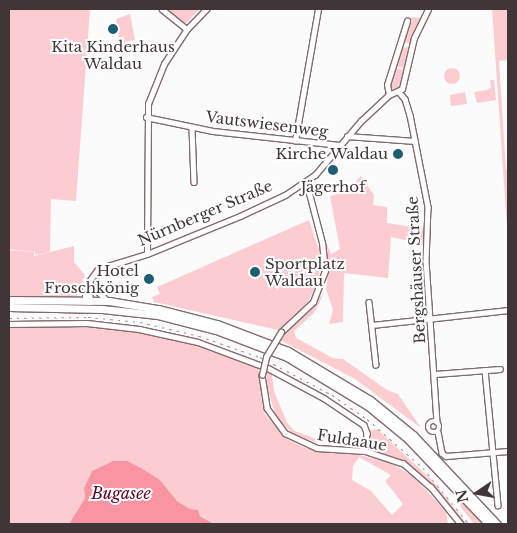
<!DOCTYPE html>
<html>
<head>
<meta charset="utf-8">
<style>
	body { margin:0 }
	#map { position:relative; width:517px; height:533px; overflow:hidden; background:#fbfbfb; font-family:"Libre Baskerville",serif }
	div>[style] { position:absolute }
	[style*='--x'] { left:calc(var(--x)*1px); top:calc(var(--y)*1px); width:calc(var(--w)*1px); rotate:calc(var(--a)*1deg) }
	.green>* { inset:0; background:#fdccd1 }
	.round { border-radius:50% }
	.water>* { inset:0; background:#f994a2 }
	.roads { filter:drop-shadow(1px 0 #836b6d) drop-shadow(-1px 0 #836b6d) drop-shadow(0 1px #836b6d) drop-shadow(0 -1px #836b6d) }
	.minor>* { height:4.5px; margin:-2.25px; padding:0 2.25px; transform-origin:2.25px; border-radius:2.25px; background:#fff }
	.minor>.ring { margin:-2.25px; padding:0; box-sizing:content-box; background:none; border:4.5px solid #fff; border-radius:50% }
	.primary>* { height:7px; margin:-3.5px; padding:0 3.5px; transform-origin:3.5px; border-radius:3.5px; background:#fff }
	.rail>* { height:1px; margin-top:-0.5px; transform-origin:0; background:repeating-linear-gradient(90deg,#9b9596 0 2.5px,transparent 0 7.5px) }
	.bridges { filter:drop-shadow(1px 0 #836b6d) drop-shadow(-1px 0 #836b6d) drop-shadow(0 1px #836b6d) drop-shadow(0 -1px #836b6d) }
	.minor-bridge>* { height:4.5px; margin:-2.25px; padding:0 2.25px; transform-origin:2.25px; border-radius:2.25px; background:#fff }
	.dots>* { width:14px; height:14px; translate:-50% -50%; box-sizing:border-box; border:2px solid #fff; border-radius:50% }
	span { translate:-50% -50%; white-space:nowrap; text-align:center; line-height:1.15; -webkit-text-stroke:4px #fff; paint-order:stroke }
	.poi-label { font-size:15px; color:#413637 }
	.right { translate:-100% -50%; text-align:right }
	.left { translate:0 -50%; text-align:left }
	.street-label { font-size:15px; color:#413637 }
	.water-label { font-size:16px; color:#600321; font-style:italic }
	.frame { position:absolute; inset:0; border:10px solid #413637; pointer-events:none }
	.north { position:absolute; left:452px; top:468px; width:50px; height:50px; -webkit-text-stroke:4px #fff; paint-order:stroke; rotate:258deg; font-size:14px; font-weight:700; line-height:20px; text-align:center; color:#413637 }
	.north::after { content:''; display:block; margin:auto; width:18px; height:22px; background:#413637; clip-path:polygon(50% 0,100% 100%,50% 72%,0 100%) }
</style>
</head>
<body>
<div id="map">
	<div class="green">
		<i style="clip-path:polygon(9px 9px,90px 9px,76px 201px,51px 199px,50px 252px,35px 255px,35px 252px,9px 249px)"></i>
		<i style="clip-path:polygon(166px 9px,182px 10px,200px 9px,185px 24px)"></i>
		<i style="clip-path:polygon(492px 9px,508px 9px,508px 60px,499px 61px,506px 170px,508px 168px,508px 242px)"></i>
		<i style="clip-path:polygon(130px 14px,135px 40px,125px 42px,126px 47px,92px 55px,92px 50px,120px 44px,116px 19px)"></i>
		<i style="clip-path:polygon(414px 17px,420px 18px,410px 43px,404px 43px,409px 19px)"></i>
		<i style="clip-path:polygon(409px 47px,406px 69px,396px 66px,402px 48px)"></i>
		<i class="round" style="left:444px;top:68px;width:16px;height:16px"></i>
		<i style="clip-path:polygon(395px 68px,405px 70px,400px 86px,393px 90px,390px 86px)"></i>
		<i style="clip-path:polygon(490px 80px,494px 80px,496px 100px,477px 103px,474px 92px,487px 90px,491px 87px)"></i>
		<i style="clip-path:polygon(465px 92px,467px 104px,451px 106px,450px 95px)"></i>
		<i style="clip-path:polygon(361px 176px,374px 195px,373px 205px,387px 207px,387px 223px,425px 229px,424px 244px,391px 237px,388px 278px,344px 273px,343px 322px,329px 324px,333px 310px,326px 289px,329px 266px,324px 237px,331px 254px,340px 249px,330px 196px,346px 192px)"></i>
		<i style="clip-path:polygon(309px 220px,320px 253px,319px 280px,308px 302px,278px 330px,154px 302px,152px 297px,160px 294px,157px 287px)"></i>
		<i style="clip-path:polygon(74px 246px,74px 262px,85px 275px,77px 296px,9px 297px,9px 250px,34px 252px,34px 256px)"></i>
		<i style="clip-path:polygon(324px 293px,314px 313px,294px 331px,296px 338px,333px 358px,343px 359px,387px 390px,398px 394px,421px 428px,355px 379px,280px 340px)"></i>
		<i style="clip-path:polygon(evenodd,86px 325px,140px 331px,196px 344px,258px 367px,265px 414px,287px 439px,305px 448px,359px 455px,388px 462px,411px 475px,427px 491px,446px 512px,448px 524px,214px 524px,177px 501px,160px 480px,127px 461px,113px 461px,92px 471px,84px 488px,85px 498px,69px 524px,9px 524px,9px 326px,86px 325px,359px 457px,391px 475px,385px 481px,403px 504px,392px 515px,371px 491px,352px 480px,353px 466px,359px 457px)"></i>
		<i style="clip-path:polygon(267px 370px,272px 375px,274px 391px,287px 423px,295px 431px,316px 439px,317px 443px,292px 433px,276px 417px,267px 387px)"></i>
		<i style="clip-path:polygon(377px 429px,432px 480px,467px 524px,463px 524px,432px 486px,411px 466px,371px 449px,369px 431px)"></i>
		<i style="clip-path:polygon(461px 499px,484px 524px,474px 524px,457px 502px)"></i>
	</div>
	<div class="water">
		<i style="clip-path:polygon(113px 461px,127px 461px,141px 468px,160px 480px,177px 501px,190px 509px,198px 510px,200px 516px,214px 524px,69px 524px,85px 498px,84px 488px,92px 471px)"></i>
	</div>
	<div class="roads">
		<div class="minor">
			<i style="--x:162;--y:9;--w:32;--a:39"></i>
			<i style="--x:399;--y:92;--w:9;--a:49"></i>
			<i style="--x:405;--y:99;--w:17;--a:73"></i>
			<i style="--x:410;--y:115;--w:94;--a:78.9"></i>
			<i style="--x:428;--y:207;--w:54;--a:92.1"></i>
			<i style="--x:426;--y:261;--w:161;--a:86.1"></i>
			<i style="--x:389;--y:95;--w:10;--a:-101"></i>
			<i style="--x:387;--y:85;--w:67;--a:-72.6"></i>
			<i style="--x:146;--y:117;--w:68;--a:11.8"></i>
			<i style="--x:213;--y:131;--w:127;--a:6.3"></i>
			<i style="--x:192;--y:128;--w:54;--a:87.9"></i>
			<i style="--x:347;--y:136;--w:68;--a:4.2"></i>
			<i style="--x:295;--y:141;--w:134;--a:-80.1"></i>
			<i style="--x:147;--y:254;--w:150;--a:-89.6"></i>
			<i style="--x:148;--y:104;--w:43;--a:-68.2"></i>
			<i style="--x:164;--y:64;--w:42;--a:-56.7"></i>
			<i style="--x:187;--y:29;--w:28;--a:-46"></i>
			<i style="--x:90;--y:282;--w:20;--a:90"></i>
			<i style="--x:92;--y:286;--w:19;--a:43"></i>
			<i style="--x:85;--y:302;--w:15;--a:-90"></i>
			<i style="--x:85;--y:287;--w:22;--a:-54"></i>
			<i style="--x:98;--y:269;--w:51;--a:-17"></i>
			<i style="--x:147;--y:254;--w:100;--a:-22.2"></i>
			<i style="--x:240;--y:216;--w:50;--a:-25"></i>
			<i style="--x:285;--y:195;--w:36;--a:-34"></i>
			<i style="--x:315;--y:175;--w:71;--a:-49.6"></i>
			<i style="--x:361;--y:121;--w:38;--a:-43"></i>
			<i style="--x:389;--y:95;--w:14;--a:-25"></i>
			<i style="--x:402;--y:89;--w:52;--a:-76.8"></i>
			<i style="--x:414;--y:38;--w:32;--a:-64"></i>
			<i style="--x:369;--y:302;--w:63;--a:83.7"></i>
			<i style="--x:9;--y:324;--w:78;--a:-0.7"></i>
			<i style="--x:87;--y:323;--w:52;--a:6.6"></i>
			<i style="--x:139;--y:329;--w:60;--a:12.4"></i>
			<i style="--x:198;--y:342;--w:75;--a:20.4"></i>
			<i style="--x:268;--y:368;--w:64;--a:28.2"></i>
			<i style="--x:324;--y:398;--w:48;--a:34"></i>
			<i style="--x:364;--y:425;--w:9;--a:69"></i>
			<i style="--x:367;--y:433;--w:18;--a:96"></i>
			<i style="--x:372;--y:325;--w:137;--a:-6.3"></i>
			<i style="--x:281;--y:332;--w:44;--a:-43.2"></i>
			<i style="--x:313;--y:302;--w:33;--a:-69"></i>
			<i style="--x:325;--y:271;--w:28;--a:-96"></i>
			<i style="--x:322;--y:243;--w:63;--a:-104.7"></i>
			<i style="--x:485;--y:370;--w:136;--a:84.5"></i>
			<i style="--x:435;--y:374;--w:65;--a:-4.4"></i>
			<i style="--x:262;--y:375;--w:33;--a:81"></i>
			<i style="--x:267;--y:408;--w:31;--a:54"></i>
			<i style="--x:285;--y:433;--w:35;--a:25"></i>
			<i style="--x:317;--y:448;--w:48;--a:3.6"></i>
			<i style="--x:365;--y:451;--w:40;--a:18"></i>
			<i style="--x:403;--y:463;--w:37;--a:41"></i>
			<i style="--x:431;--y:487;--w:48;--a:51"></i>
			<i class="ring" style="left:428px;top:421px;width:7.5px;height:7.5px"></i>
			<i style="--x:438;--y:432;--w:21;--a:79"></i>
			<i style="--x:442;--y:453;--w:5;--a:37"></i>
			<i style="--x:446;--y:456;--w:62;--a:-4.6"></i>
		</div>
		<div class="primary">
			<i style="--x:9;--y:300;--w:100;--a:0.6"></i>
			<i style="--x:109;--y:301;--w:50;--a:9.3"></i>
			<i style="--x:158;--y:309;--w:61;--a:14.3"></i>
			<i style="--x:217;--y:324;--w:76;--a:20.8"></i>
			<i style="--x:288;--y:351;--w:96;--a:30.9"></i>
			<i style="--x:370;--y:400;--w:55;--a:39.1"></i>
			<i style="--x:413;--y:435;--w:122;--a:46.7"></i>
			<i style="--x:9;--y:307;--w:93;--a:1.2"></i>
			<i style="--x:102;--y:309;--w:56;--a:6.1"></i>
			<i style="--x:158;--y:315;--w:60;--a:14.5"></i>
			<i style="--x:216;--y:330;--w:76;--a:20.8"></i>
			<i style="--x:287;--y:357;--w:95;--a:31.2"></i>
			<i style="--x:368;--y:406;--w:52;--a:39.5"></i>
			<i style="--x:408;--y:439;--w:117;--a:46.4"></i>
		</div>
	</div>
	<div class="rail">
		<i style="--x:9;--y:318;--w:79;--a:-0.7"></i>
		<i style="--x:88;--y:317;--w:52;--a:5.5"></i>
		<i style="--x:140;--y:322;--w:61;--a:13.3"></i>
		<i style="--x:199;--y:336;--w:65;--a:19"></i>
		<i style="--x:260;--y:357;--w:81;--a:27.8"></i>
		<i style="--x:332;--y:395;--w:42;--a:34.4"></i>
		<i style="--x:367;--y:419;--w:74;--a:41.2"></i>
		<i style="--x:423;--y:468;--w:72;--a:50.6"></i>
	</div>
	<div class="bridges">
		<div class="minor-bridge">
			<i style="--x:262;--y:375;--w:18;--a:-77"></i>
			<i style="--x:266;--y:357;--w:29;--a:-59"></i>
		</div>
	</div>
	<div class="dots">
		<i style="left:113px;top:29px;background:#1c5f72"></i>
		<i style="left:398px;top:154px;background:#1c5f72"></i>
		<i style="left:333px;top:170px;background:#1c5f72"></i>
		<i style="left:255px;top:272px;background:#1c5f72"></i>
		<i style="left:149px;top:279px;background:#1c5f72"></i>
	</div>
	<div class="poi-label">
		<span style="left:113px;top:55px">Kita Kinderhaus<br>Waldau</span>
		<span class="right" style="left:388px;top:154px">Kirche Waldau</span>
		<span style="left:333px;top:187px">Jägerhof</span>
		<span class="left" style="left:265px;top:272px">Sportplatz<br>Waldau</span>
		<span class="right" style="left:139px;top:279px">Hotel<br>Froschkönig</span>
	</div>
	<div class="street-label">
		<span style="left:267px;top:124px;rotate:7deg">Vautswiesenweg</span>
		<span style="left:205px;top:213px;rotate:-23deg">Nürnberger Straße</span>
		<span style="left:416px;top:270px;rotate:-93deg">Bergshäuser Straße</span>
		<span style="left:352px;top:440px;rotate:9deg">Fuldaaue</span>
	</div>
	<div class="water-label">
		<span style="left:121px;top:493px">Bugasee</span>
	</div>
	<div class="frame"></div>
	<div class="north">N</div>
</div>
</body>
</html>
